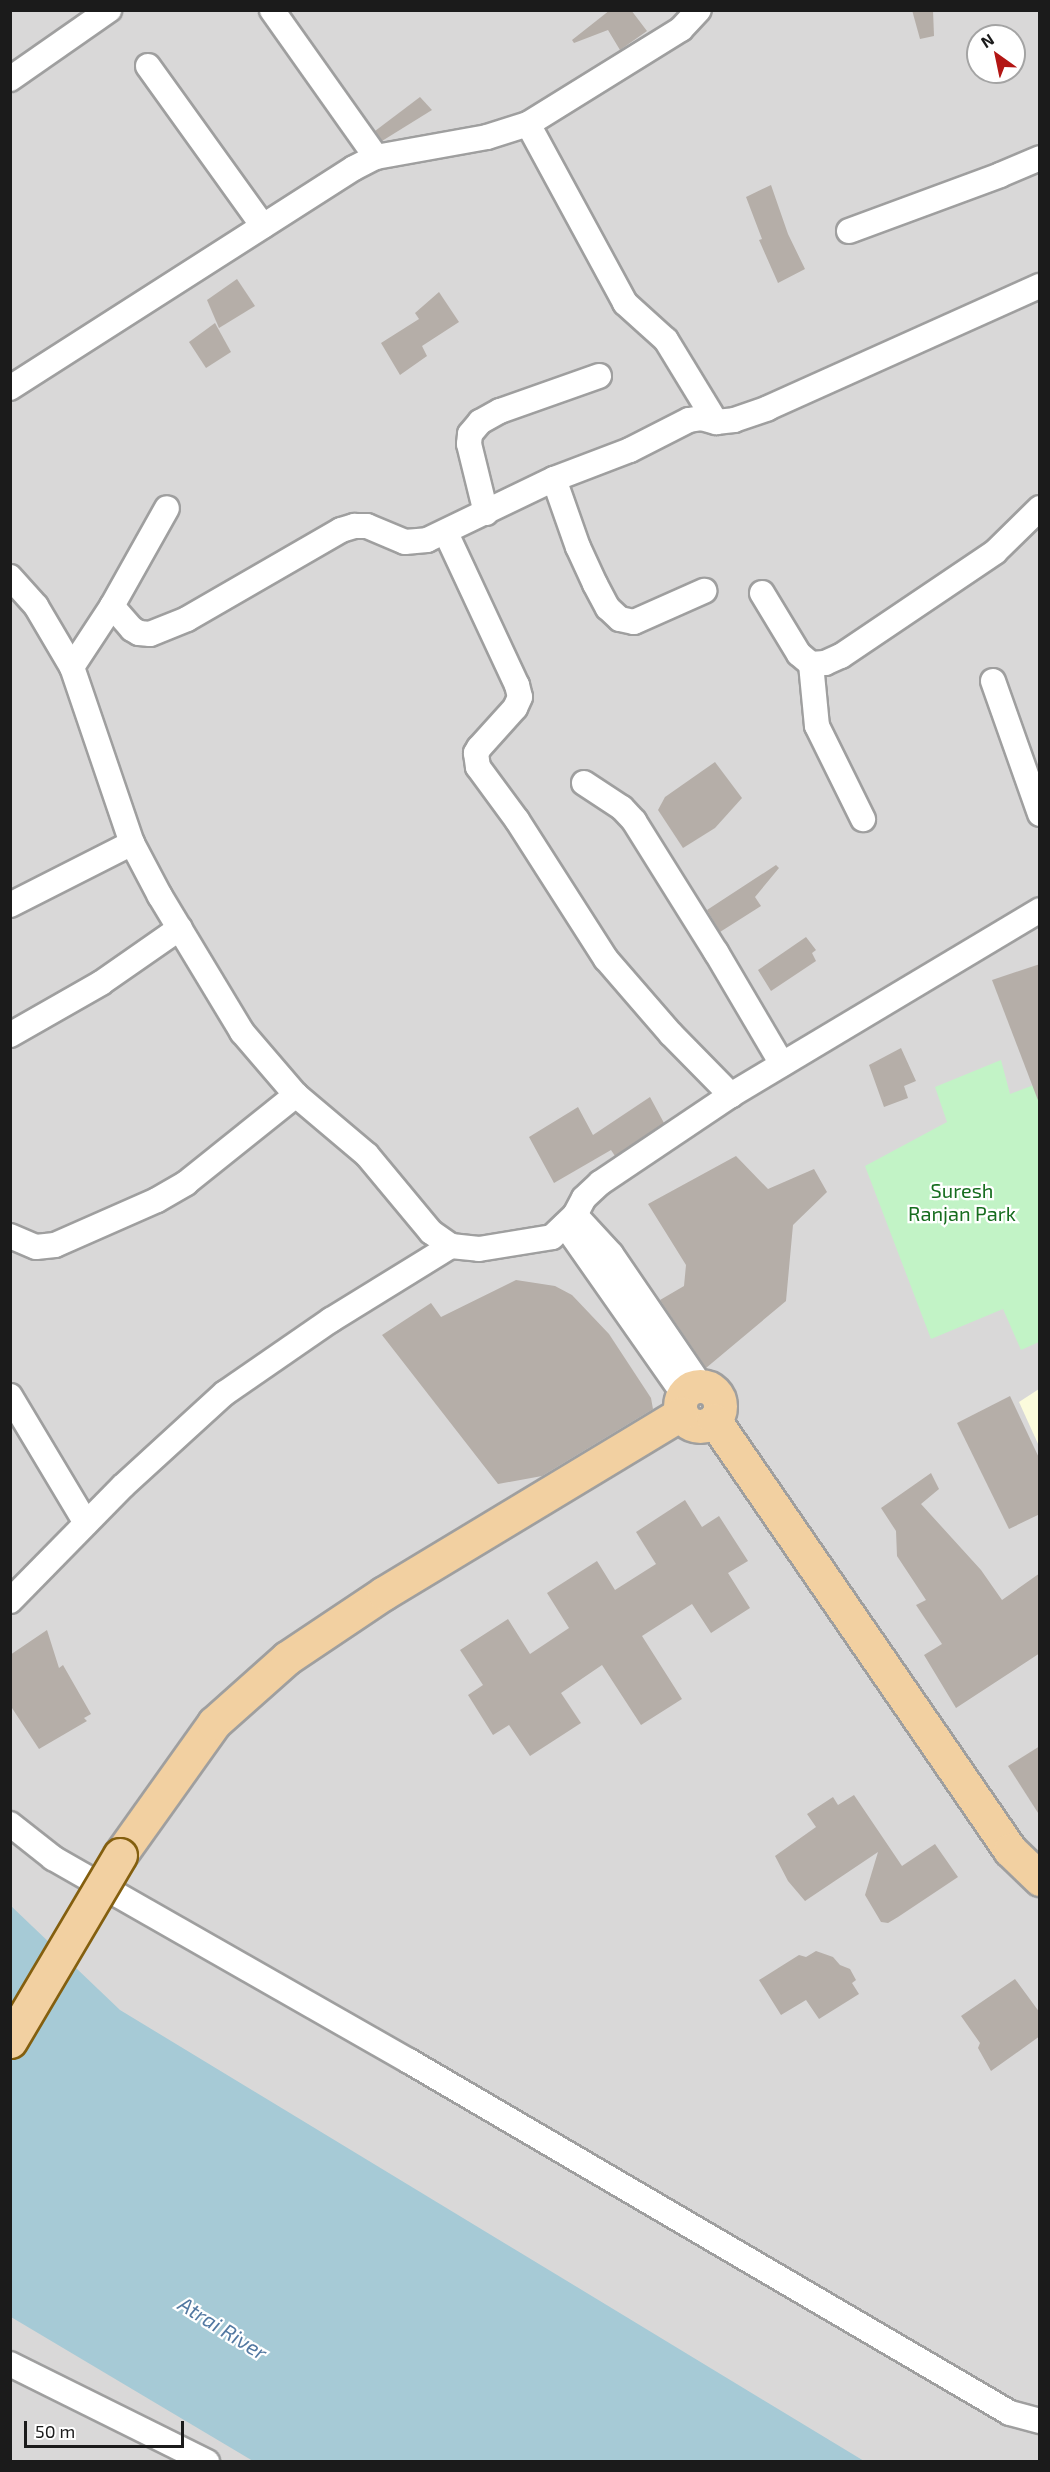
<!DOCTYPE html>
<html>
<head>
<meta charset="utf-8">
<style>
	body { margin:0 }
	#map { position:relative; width:1050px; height:2472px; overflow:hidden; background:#ece9e2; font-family:"Exo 2",sans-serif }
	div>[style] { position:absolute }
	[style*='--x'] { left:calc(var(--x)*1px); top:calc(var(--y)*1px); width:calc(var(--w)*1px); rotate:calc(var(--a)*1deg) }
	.residential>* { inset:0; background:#d9d8d8 }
	.education>* { inset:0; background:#fbfbdc }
	.park>* { inset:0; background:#c2f3c6 }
	.water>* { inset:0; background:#a6cad6 }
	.building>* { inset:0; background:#b5aea8 }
	.roads { filter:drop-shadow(2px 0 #9f9f9f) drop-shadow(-2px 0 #9f9f9f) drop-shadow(0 2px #9f9f9f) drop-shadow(0 -2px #9f9f9f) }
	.street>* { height:24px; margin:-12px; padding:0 12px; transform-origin:12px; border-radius:12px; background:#fff }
	.primary>* { height:33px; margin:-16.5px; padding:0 16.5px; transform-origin:16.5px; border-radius:16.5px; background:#f2d0a1 }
	.primary>.ring { margin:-16.5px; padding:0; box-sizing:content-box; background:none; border:33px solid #f2d0a1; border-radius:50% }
	.bridges { filter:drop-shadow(2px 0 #845f0f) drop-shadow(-2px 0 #845f0f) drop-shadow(0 2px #845f0f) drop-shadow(0 -2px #845f0f) }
	.primary-bridge>* { height:33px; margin:-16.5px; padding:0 16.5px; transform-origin:16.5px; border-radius:16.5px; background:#f2d0a1 }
	span { translate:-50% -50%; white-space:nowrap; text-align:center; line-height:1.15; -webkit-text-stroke:4.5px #fff; paint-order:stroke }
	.park-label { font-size:20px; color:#166d1e }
	.water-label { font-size:21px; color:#5278a1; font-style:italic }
	.frame { position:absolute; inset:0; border:12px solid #1b1b1b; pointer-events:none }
	.north { position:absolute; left:966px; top:24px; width:60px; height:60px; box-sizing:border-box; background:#fff; border:2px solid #a4a4a4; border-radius:50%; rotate:327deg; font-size:16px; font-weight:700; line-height:24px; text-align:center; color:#1b1b1b }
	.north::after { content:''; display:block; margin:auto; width:21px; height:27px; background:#b31614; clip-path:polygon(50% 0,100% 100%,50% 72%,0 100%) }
	.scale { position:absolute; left:24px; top:2421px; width:160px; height:27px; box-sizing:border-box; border:3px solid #1b1b1b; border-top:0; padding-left:8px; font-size:18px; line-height:21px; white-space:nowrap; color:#1b1b1b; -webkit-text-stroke:4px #fff; paint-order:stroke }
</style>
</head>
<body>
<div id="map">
	<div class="residential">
		<i style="clip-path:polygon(evenodd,11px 11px,1039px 11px,1039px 2461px,11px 2461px,11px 11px,978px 36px,1014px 36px,1014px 72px,978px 72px,978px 36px)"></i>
	</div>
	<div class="education">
		<i style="clip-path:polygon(1039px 1389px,1039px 1446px,1019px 1402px)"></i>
	</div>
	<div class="park">
		<i style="clip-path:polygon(1001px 1060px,1010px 1094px,1039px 1083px,1039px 1342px,1021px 1350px,1003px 1309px,931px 1339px,865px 1166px,947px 1122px,935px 1087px)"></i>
	</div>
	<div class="water">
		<i style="clip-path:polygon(10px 1905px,120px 2010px,864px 2461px,253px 2461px,11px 2317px)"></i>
	</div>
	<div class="building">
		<i style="clip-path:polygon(610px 10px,631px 10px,647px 31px,620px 50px,608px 30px,574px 43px,572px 40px)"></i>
		<i style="clip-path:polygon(912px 10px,933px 10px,934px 36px,920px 39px)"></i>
		<i style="clip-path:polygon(420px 97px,432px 110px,382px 141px,375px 131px)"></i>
		<i style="clip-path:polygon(771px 185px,788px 234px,805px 269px,778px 283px,759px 240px,762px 239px,746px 197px)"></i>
		<i style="clip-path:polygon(237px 279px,255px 306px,219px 328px,207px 300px)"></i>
		<i style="clip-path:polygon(439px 292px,459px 322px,422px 346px,427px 356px,400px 375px,381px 343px,419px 319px,415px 313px)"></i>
		<i style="clip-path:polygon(215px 323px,231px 352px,206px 368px,189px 342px)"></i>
		<i style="clip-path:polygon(715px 762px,742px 798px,715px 828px,683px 848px,658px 810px,665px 797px)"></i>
		<i style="clip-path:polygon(776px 865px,779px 868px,755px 897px,761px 906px,720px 932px,707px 910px)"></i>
		<i style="clip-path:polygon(806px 937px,816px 950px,812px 953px,816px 961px,771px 991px,758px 970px)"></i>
		<i style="clip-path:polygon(1040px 964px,1040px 1103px,1039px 1103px,992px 980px)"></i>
		<i style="clip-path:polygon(901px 1048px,916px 1081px,904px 1086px,908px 1098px,884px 1107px,869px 1065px)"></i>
		<i style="clip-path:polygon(650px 1097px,664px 1123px,615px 1156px,611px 1150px,554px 1183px,529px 1137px,578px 1107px,593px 1135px)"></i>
		<i style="clip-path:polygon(736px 1156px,768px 1189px,814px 1169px,827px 1192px,793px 1225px,786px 1301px,706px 1368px,660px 1300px,684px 1286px,686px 1265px,648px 1204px)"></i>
		<i style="clip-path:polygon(516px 1280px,555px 1286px,572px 1295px,609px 1334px,651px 1398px,653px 1409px,542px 1476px,498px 1484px,382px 1335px,431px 1303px,441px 1317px)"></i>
		<i style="clip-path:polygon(1010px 1396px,1040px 1460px,1040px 1514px,1009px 1529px,957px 1423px)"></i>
		<i style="clip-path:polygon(931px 1473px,939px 1489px,921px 1504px,981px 1570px,1002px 1600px,1040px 1573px,1040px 1653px,956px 1708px,924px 1655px,942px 1644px,916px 1605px,926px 1600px,897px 1556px,896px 1531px,881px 1508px)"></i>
		<i style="clip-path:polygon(685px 1500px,702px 1527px,719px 1516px,748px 1561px,728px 1573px,750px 1608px,711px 1633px,692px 1604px,642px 1636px,682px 1699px,641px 1725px,602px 1665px,561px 1693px,581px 1723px,530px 1756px,509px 1725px,493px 1735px,468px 1695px,483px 1685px,460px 1650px,508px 1619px,530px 1654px,569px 1628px,547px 1593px,597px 1561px,615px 1590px,656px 1564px,636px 1532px)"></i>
		<i style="clip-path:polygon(47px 1630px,59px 1668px,63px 1665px,91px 1714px,84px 1718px,87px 1721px,39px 1749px,10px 1705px,10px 1655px)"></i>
		<i style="clip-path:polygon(1040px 1746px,1040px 1816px,1008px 1766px)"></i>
		<i style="clip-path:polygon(854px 1795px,902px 1866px,935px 1844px,958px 1877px,898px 1917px,888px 1923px,881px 1922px,865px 1895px,878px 1852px,805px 1901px,788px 1881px,775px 1856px,816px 1827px,807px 1814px,833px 1797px,838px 1805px)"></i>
		<i style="clip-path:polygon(816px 1951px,833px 1957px,840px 1965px,850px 1969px,856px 1980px,852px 1983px,859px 1994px,819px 2019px,806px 2000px,781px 2015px,759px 1980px,799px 1955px,806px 1957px)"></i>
		<i style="clip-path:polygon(1015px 1979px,1040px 2013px,1040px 2036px,991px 2071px,978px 2048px,980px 2043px,961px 2016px)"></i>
	</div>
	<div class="roads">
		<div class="street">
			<i style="--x:272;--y:10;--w:180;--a:54.7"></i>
			<i style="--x:148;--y:66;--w:197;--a:54.3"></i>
			<i style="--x:10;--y:79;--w:121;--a:-34.9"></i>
			<i style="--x:528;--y:124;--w:204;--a:61.5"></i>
			<i style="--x:625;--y:303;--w:55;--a:42.1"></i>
			<i style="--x:666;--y:340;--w:96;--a:58.6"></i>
			<i style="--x:849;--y:231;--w:161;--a:-20.3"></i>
			<i style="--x:1000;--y:175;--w:43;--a:-23"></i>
			<i style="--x:10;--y:388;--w:408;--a:-32.6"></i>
			<i style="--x:354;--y:168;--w:25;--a:-27"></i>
			<i style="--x:376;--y:157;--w:113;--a:-10.2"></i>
			<i style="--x:487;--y:137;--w:43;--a:-17.6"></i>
			<i style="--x:528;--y:124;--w:180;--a:-31.8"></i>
			<i style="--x:681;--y:29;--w:26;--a:-47"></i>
			<i style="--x:554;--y:479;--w:72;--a:70.6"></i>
			<i style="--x:578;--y:547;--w:41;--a:65.3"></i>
			<i style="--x:595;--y:584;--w:27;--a:62"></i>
			<i style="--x:608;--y:608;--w:16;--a:43"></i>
			<i style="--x:620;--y:619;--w:14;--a:12"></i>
			<i style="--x:634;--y:622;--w:77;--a:-23.9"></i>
			<i style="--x:486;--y:513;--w:71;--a:-103.8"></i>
			<i style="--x:469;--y:444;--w:10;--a:-84"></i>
			<i style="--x:470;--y:434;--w:16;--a:-50"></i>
			<i style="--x:480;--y:422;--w:23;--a:-29"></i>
			<i style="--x:500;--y:411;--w:105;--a:-19.5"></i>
			<i style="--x:446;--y:533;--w:168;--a:65"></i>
			<i style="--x:517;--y:685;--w:12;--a:76"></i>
			<i style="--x:520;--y:697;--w:12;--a:114"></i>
			<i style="--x:515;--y:708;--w:54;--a:132"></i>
			<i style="--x:479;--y:748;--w:6;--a:121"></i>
			<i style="--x:476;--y:753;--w:14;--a:82"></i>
			<i style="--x:478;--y:767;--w:66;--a:53.7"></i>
			<i style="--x:517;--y:820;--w:165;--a:57.4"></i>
			<i style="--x:606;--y:959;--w:99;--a:49.1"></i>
			<i style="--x:671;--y:1034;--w:86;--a:45.5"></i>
			<i style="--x:10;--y:577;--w:39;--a:48"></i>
			<i style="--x:36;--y:606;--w:71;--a:59.5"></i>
			<i style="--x:72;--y:667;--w:186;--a:71.2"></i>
			<i style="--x:132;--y:843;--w:60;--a:62.2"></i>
			<i style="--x:160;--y:896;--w:159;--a:58.9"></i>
			<i style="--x:242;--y:1032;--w:83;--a:49.4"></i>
			<i style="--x:296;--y:1095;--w:93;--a:40.2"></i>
			<i style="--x:367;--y:1155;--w:100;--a:50.3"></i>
			<i style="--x:431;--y:1232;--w:24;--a:35"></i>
			<i style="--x:451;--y:1246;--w:28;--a:6"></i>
			<i style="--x:479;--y:1249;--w:74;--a:-9.3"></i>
			<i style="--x:552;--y:1237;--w:32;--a:-44"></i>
			<i style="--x:575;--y:1215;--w:19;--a:-62"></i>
			<i style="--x:584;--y:1198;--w:22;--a:-43"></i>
			<i style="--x:600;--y:1183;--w:158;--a:-33.9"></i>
			<i style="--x:731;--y:1095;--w:360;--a:-30.9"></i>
			<i style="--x:762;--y:593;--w:71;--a:58.8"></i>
			<i style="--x:799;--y:654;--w:16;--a:40"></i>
			<i style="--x:811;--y:664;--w:14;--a:-4"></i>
			<i style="--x:825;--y:663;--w:17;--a:-24"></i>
			<i style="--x:841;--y:656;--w:186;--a:-34"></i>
			<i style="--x:995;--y:552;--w:63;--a:-44.4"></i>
			<i style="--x:112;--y:606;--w:30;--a:49"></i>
			<i style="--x:132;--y:629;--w:8;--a:30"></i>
			<i style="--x:139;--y:633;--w:11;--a:5"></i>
			<i style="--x:150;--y:634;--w:40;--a:-22"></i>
			<i style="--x:187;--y:619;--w:178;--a:-30"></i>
			<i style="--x:341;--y:530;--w:14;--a:-17"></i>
			<i style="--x:354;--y:526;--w:13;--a:0"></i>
			<i style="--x:367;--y:526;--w:41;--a:22.8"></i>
			<i style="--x:405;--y:542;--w:22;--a:-5"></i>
			<i style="--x:427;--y:540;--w:141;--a:-25.7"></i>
			<i style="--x:554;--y:479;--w:81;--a:-20.9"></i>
			<i style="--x:630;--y:450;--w:66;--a:-27"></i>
			<i style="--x:689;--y:420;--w:12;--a:-9"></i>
			<i style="--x:701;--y:418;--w:16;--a:15"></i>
			<i style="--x:716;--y:422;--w:18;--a:-6"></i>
			<i style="--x:734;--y:420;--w:36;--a:-19"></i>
			<i style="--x:768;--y:408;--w:298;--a:-24.2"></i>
			<i style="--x:811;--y:664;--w:62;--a:84.5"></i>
			<i style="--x:817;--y:726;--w:104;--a:63.7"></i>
			<i style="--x:72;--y:667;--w:73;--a:-56.7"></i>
			<i style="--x:112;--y:606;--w:112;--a:-60.7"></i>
			<i style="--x:993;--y:681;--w:141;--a:70.5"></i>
			<i style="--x:584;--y:783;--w:45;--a:33.3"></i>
			<i style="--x:622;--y:808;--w:18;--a:47"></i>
			<i style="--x:634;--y:821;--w:155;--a:58"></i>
			<i style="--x:716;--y:952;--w:130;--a:59.5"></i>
			<i style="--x:10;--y:905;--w:137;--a:-26.9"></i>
			<i style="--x:10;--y:1035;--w:105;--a:-29.7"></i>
			<i style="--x:101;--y:983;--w:96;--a:-34.8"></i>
			<i style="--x:575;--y:1215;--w:53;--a:47.3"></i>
			<i style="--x:611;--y:1254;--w:160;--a:55.7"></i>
			<i style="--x:565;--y:1225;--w:208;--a:55"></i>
			<i style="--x:10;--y:1236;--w:28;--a:23"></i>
			<i style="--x:36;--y:1247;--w:19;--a:-6"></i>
			<i style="--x:55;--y:1245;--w:111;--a:-23.8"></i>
			<i style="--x:157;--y:1200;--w:34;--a:-30"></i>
			<i style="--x:186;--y:1183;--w:141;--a:-38.7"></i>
			<i style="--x:10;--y:1396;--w:148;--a:59.1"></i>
			<i style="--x:10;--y:1601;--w:161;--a:-45.5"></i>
			<i style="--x:123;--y:1486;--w:138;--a:-42.4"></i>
			<i style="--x:225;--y:1393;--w:129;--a:-34.6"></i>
			<i style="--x:331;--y:1320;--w:141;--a:-31.7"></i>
			<i style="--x:10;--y:1824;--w:55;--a:38.3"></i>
			<i style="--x:53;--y:1858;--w:410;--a:29.7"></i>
			<i style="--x:409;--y:2061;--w:696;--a:30.36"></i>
			<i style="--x:1010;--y:2413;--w:31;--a:15"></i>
			<i style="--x:10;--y:2364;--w:220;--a:26.4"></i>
		</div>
		<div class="primary">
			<i class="ring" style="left:680px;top:1386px;width:7px;height:7px"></i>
			<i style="--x:714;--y:1420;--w:522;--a:55.46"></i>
			<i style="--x:1010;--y:1850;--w:42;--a:44"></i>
			<i style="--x:120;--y:1855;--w:162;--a:-54.5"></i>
			<i style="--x:214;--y:1723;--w:98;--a:-41.7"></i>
			<i style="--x:287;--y:1658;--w:117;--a:-33.8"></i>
			<i style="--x:384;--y:1593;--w:347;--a:-31.1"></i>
		</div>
	</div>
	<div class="bridges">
		<div class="primary-bridge">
			<i style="--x:10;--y:2041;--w:216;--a:-59.4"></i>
		</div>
	</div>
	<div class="park-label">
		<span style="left:962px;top:1202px">Suresh<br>Ranjan Park</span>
	</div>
	<div class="water-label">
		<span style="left:223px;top:2328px;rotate:32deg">Atrai River</span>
	</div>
	<div class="frame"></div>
	<div class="north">N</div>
	<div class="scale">50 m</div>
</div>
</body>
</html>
